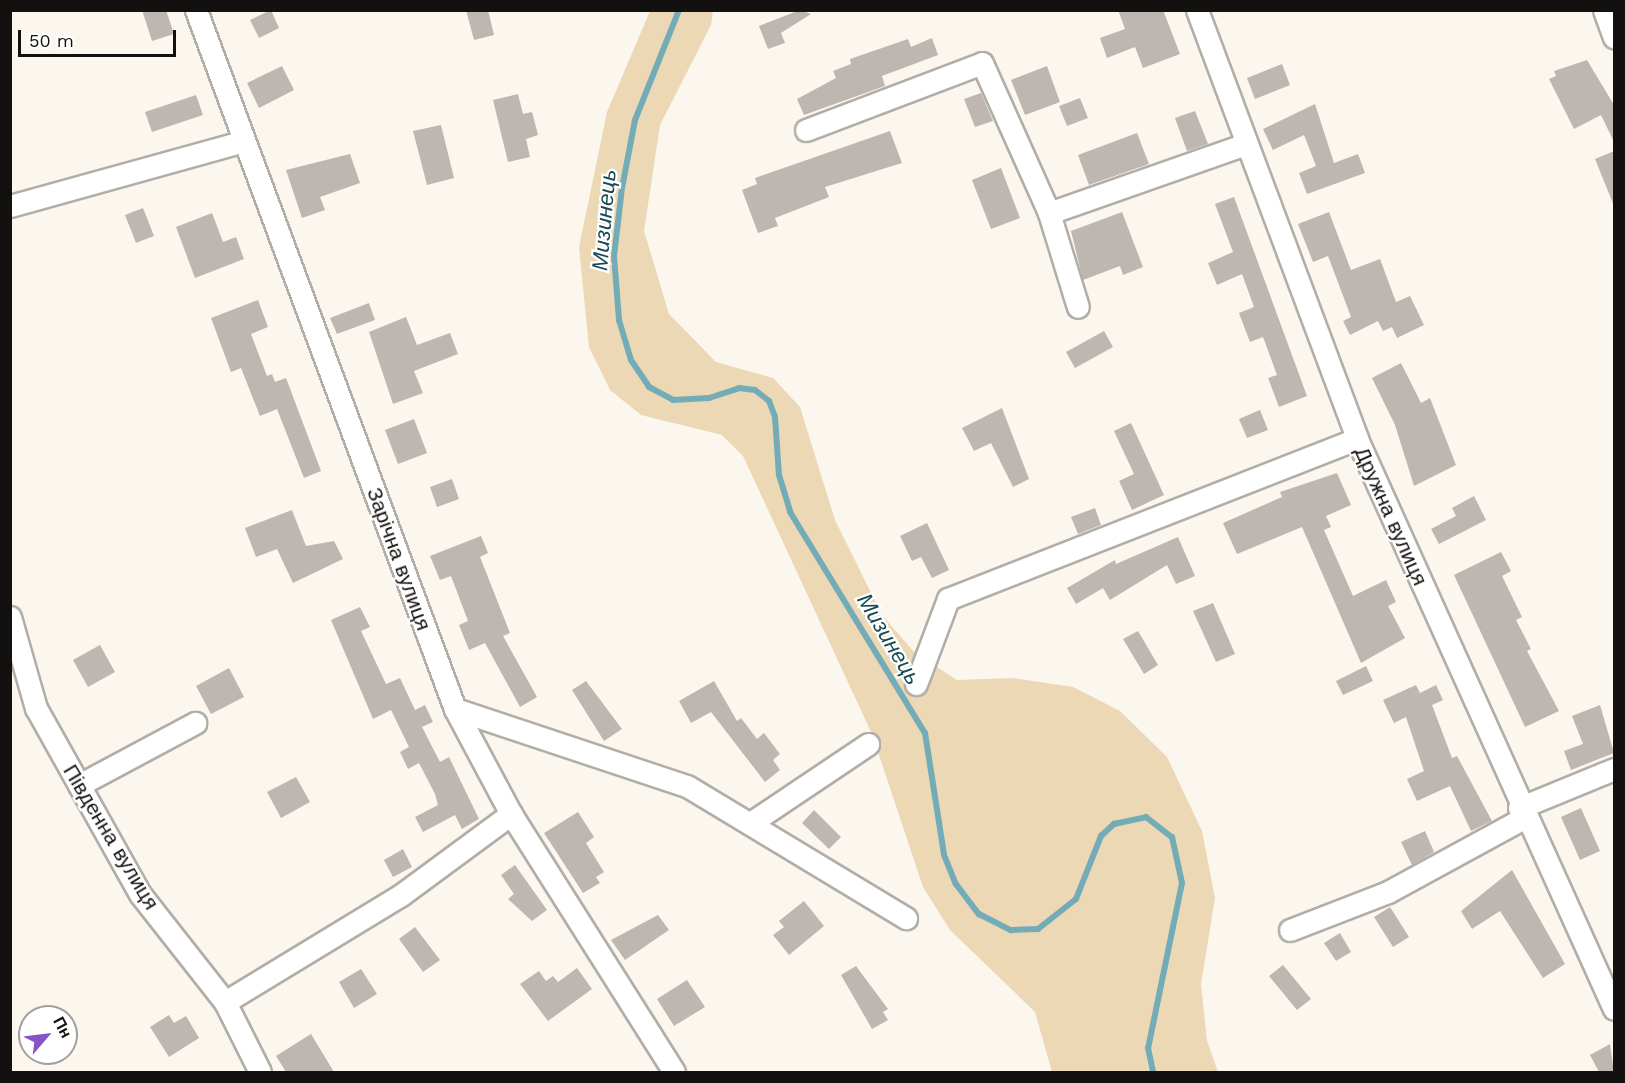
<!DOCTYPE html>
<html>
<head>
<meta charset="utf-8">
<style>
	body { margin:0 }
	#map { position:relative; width:1625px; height:1083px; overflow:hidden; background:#fbf6ee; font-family:"Work Sans",sans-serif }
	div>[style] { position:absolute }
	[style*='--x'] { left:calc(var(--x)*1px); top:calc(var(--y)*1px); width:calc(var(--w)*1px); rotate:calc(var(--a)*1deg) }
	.green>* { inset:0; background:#edd8b6 }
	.stream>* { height:6px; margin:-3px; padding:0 3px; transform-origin:3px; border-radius:3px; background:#73acb6 }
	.building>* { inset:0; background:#beb7b1 }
	.roads { filter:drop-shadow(2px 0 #b2aea7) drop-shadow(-2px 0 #b2aea7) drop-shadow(0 2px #b2aea7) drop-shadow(0 -2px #b2aea7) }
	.minor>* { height:21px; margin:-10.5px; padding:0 10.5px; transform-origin:10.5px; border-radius:10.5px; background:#fff }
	span { translate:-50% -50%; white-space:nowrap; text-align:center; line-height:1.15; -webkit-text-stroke:4.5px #fff; paint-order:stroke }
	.street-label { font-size:21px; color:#13110f }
	.water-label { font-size:22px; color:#174b53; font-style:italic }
	.frame { position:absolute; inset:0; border:12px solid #13110f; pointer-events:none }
	.north { position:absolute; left:18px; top:1005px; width:60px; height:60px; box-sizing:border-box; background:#fff; border:2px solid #a1a09f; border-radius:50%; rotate:62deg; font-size:16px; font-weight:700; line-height:24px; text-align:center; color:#13110f }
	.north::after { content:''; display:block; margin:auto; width:21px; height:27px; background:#8952c9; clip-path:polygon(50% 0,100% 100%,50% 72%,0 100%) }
	.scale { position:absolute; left:18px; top:30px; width:158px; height:27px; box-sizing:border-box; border:3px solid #13110f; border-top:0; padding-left:8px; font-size:18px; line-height:21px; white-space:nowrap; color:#13110f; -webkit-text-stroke:4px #fff; paint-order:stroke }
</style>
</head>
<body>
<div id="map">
	<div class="green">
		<i style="clip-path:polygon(650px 11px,713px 11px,711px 25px,660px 125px,644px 231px,669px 314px,716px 362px,773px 378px,800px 407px,835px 520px,882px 615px,915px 653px,957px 680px,1012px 678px,1073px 687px,1120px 711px,1167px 757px,1202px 831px,1215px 898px,1201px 984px,1207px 1041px,1218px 1072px,1052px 1072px,1035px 1012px,950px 930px,923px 887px,872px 734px,743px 456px,722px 435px,641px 415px,610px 390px,589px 347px,579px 247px,607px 112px)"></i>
	</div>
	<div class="stream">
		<i style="--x:679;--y:10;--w:118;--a:111.8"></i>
		<i style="--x:635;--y:120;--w:69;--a:100.8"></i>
		<i style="--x:622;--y:188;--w:68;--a:96.7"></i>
		<i style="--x:614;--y:256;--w:64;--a:85.5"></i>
		<i style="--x:619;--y:320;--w:42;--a:73.3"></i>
		<i style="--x:631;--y:360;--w:32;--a:56"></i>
		<i style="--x:649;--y:387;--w:27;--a:28"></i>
		<i style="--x:673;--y:400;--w:36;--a:-3"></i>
		<i style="--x:709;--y:398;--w:32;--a:-18"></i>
		<i style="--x:739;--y:388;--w:16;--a:7"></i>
		<i style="--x:755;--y:390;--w:18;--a:38"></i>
		<i style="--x:769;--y:401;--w:17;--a:69"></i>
		<i style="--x:775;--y:417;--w:58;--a:86.1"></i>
		<i style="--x:779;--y:475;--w:39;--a:73"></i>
		<i style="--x:790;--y:512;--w:259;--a:58.6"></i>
		<i style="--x:925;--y:733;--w:123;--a:81.1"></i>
		<i style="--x:944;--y:855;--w:31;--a:68"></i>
		<i style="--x:956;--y:884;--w:38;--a:53"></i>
		<i style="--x:979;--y:914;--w:36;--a:27"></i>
		<i style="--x:1011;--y:930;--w:27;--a:-2"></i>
		<i style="--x:1038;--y:929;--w:48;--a:-38.3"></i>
		<i style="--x:1076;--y:899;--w:68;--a:-68.4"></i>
		<i style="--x:1101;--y:836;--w:18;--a:-43"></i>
		<i style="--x:1114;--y:824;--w:33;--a:-12"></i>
		<i style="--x:1146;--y:817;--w:33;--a:38"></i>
		<i style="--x:1172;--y:837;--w:47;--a:77.7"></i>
		<i style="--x:1182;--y:883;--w:168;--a:101.6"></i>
		<i style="--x:1148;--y:1048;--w:25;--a:78"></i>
	</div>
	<div class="building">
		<i style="clip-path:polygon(142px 10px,166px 10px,174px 34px,152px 41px)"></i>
		<i style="clip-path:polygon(271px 10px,279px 28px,259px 38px,250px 20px)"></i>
		<i style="clip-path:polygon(466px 10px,488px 10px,494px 35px,474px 40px)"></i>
		<i style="clip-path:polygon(800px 10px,811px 14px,781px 33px,785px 43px,768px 49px,759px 26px)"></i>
		<i style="clip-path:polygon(1118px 10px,1163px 10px,1180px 54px,1143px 68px,1135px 47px,1107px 58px,1100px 38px,1125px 29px)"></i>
		<i style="clip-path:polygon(932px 38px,938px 55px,882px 76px,885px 86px,804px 115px,797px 99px,836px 78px,833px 71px,851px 64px,850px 59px,908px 39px,911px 47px)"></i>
		<i style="clip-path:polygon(1587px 60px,1614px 105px,1614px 142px,1601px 115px,1574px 129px,1549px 79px,1556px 76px,1554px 71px)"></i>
		<i style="clip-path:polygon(1282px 64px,1290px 85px,1255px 99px,1247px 78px)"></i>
		<i style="clip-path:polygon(282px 66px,294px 90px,259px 108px,247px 83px)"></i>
		<i style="clip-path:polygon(1047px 66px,1060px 102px,1025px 115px,1011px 80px)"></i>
		<i style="clip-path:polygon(981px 93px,993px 121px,975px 127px,964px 99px)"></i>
		<i style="clip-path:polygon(518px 94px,523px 114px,532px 112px,538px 135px,526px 139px,530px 157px,508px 162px,493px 100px)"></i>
		<i style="clip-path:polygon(196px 95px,203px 115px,152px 132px,145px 112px)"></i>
		<i style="clip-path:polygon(1080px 98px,1088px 118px,1067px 126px,1059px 106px)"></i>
		<i style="clip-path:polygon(1315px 104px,1334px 163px,1358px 154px,1365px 173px,1307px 194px,1299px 173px,1316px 166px,1304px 135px,1273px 150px,1263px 129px)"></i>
		<i style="clip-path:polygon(1195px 111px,1208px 144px,1187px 151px,1175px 118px)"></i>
		<i style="clip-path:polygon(441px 125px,454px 178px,427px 185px,413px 131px)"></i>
		<i style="clip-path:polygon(890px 131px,902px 163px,825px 187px,829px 197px,775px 218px,778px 226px,758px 233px,742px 190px,757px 184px,755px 178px)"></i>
		<i style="clip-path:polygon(1137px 133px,1149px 164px,1089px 185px,1078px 155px)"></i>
		<i style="clip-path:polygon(1614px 151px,1614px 206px,1595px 159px)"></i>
		<i style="clip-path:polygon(350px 154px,360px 183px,320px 197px,325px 210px,302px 218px,286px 170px)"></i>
		<i style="clip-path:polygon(1001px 168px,1020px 218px,991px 229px,972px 180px)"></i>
		<i style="clip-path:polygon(1234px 197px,1307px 396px,1279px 407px,1268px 378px,1277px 375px,1263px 337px,1250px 342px,1239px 313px,1254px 307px,1242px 274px,1217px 285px,1208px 263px,1233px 252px,1215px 204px)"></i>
		<i style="clip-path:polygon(143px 208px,154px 236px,136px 243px,125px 215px)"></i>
		<i style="clip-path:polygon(1122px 212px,1143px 267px,1123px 275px,1120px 266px,1083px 280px,1071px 231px)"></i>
		<i style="clip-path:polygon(1329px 212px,1351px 270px,1380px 259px,1396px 302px,1410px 296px,1424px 325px,1397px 338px,1392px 327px,1383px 331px,1378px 321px,1350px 335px,1343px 321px,1351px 317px,1328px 256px,1313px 262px,1298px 224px)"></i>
		<i style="clip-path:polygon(212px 213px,223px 242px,236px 237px,244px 259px,195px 278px,176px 227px)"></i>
		<i style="clip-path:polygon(258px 300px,268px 327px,251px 334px,267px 376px,272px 374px,275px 382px,286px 378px,321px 471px,304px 478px,277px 409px,260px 416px,241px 368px,231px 372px,211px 318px)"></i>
		<i style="clip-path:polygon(369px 303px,375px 320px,337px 334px,330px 318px)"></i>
		<i style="clip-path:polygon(406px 317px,417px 345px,450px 333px,458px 354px,414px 371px,423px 393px,393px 404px,369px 332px)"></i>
		<i style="clip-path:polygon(1104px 331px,1113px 347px,1075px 368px,1066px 352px)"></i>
		<i style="clip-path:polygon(1401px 363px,1421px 403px,1430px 398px,1456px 465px,1414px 486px,1395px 425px,1372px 378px)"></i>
		<i style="clip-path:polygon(1002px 408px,1029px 479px,1013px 487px,991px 443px,974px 451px,962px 428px)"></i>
		<i style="clip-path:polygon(1260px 410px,1268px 430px,1247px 438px,1239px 419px)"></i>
		<i style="clip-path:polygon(414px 419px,427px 453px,398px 464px,385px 430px)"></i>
		<i style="clip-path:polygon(1131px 423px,1164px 495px,1132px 510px,1119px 481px,1134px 474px,1114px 431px)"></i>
		<i style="clip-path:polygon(1337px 473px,1351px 505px,1326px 516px,1331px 527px,1324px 530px,1353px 596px,1386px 580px,1396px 602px,1388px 606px,1405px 638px,1361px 663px,1302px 527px,1237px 554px,1223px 523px,1282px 497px,1280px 492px)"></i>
		<i style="clip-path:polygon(452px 479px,459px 499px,437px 507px,430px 487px)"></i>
		<i style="clip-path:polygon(1474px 496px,1486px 520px,1439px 544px,1431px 529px,1456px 516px,1452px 508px)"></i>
		<i style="clip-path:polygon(1095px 508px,1101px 525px,1078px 534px,1071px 517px)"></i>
		<i style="clip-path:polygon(292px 510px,306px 546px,334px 541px,343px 559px,293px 583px,277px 549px,256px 557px,245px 528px)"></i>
		<i style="clip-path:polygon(927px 523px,949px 570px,932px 578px,921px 557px,912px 561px,900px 536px)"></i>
		<i style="clip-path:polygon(481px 536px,488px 553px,480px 557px,510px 633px,503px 636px,537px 697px,520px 707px,485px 643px,469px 650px,459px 625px,468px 621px,451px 576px,440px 580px,430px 556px)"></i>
		<i style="clip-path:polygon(1178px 537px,1195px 576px,1176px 584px,1167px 565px,1110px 600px,1103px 588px,1076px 604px,1067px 588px,1115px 560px,1116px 564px)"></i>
		<i style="clip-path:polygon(1501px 552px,1511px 571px,1502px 576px,1522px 617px,1516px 620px,1531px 649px,1527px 651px,1559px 711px,1525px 727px,1454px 575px)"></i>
		<i style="clip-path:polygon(1213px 603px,1235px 654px,1216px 662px,1193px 611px)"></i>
		<i style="clip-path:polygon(360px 607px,370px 627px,361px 631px,386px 684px,400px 678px,415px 710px,425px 705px,433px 722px,422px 727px,440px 762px,449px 757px,479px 819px,462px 829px,455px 815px,423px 832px,415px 817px,438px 805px,435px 794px,419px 763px,408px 769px,400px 752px,409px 747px,391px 710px,373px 719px,331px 620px)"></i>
		<i style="clip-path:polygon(1138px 631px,1158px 665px,1144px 674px,1123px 639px)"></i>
		<i style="clip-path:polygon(100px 645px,115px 672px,88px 687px,73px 660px)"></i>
		<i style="clip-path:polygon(1366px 666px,1373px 681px,1343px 695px,1336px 681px)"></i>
		<i style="clip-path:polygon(229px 668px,244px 697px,211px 714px,196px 686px)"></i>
		<i style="clip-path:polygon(586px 681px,622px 729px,604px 741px,572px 690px)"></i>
		<i style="clip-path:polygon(714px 681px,737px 721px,741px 718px,757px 739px,764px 733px,780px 754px,773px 760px,780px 770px,765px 782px,711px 712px,691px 723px,679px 701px)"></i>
		<i style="clip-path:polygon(1416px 685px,1420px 693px,1436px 685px,1443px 700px,1432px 705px,1452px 758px,1457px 756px,1492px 821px,1471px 831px,1450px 786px,1417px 801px,1407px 779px,1424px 771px,1406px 717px,1394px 723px,1383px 700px)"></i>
		<i style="clip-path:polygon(1600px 705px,1614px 753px,1571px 770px,1564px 751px,1583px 744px,1572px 716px)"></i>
		<i style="clip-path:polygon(296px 777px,310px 802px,281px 818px,267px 792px)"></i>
		<i style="clip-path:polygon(1581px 808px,1600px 851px,1580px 860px,1561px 817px)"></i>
		<i style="clip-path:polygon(814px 810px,841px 837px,829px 849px,802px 823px)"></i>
		<i style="clip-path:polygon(578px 812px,594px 837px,586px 843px,604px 872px,596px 877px,600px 883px,583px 893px,544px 833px)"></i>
		<i style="clip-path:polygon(1425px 831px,1434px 852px,1412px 865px,1401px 842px)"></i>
		<i style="clip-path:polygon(403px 849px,412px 867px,393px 877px,384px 860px)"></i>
		<i style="clip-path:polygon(515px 865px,547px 910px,532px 921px,508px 899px,514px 894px,501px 875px)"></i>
		<i style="clip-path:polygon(1512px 870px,1565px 964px,1543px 978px,1500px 911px,1472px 929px,1461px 911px)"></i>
		<i style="clip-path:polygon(804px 901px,824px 926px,789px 955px,773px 935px,784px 927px,779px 921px)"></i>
		<i style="clip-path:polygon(1390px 907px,1409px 937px,1393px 947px,1374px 917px)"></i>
		<i style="clip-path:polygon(658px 915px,669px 930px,625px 960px,611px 940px)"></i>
		<i style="clip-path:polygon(415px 927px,440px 960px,423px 972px,399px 939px)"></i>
		<i style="clip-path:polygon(1340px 933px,1351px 952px,1336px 961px,1324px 943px)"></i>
		<i style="clip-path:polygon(1283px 965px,1311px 999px,1297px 1010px,1269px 976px)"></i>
		<i style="clip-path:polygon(856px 966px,888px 1009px,883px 1012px,888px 1020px,872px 1029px,841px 975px)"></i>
		<i style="clip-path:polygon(577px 968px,592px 989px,548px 1021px,520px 984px,539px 971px,546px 981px,553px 976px,558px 982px)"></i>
		<i style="clip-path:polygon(361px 969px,377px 994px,354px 1008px,339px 982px)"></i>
		<i style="clip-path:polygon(687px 980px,705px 1007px,674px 1026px,657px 999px)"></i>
		<i style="clip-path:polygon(169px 1015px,174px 1023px,186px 1016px,199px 1038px,169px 1057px,150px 1027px)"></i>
		<i style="clip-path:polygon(311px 1034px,334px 1072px,286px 1072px,276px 1056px)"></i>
		<i style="clip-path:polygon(1610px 1044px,1614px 1072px,1599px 1072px,1590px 1055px)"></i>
	</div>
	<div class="roads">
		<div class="minor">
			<i style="--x:196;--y:10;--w:745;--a:69.67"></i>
			<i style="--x:455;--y:709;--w:119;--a:61.9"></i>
			<i style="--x:511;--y:814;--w:305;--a:57.7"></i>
			<i style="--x:1197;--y:10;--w:458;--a:69.5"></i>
			<i style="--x:1357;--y:439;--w:625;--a:65.73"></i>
			<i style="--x:1604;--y:10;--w:29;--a:70"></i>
			<i style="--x:806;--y:130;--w:188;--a:-20.8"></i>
			<i style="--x:982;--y:63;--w:164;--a:65.9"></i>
			<i style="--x:1049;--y:213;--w:98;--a:72.9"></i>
			<i style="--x:10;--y:206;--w:243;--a:-15.5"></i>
			<i style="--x:1049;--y:213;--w:209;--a:-19.3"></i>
			<i style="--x:10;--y:617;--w:95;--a:74.1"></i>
			<i style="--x:36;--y:708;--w:213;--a:60.8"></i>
			<i style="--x:140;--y:894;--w:137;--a:51.8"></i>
			<i style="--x:225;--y:1002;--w:78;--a:63.4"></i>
			<i style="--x:916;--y:684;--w:91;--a:-69.4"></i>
			<i style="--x:948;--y:599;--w:439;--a:-21.4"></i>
			<i style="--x:455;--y:709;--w:244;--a:18.4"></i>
			<i style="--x:687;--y:786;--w:256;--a:31.1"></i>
			<i style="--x:79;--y:785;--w:132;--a:-28.1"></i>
			<i style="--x:1519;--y:808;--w:103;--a:-22.3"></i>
			<i style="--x:752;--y:822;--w:140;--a:-33.9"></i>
			<i style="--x:1290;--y:930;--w:105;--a:-21.2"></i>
			<i style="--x:1388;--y:892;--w:155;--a:-28.6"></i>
			<i style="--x:225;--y:1002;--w:206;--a:-31.3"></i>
			<i style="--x:401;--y:895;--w:137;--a:-36.4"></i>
		</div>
	</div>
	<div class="street-label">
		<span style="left:1391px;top:516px;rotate:66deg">Дружна вулиця</span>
		<span style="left:399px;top:559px;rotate:70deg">Зарічна вулиця</span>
		<span style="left:111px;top:837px;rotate:59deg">Південна вулиця</span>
	</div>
	<div class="water-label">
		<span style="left:604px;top:220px;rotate:-85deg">Мизинець</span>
		<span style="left:889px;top:639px;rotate:59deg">Мизинець</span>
	</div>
	<div class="frame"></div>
	<div class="north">Пн</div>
	<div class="scale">50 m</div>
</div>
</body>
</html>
